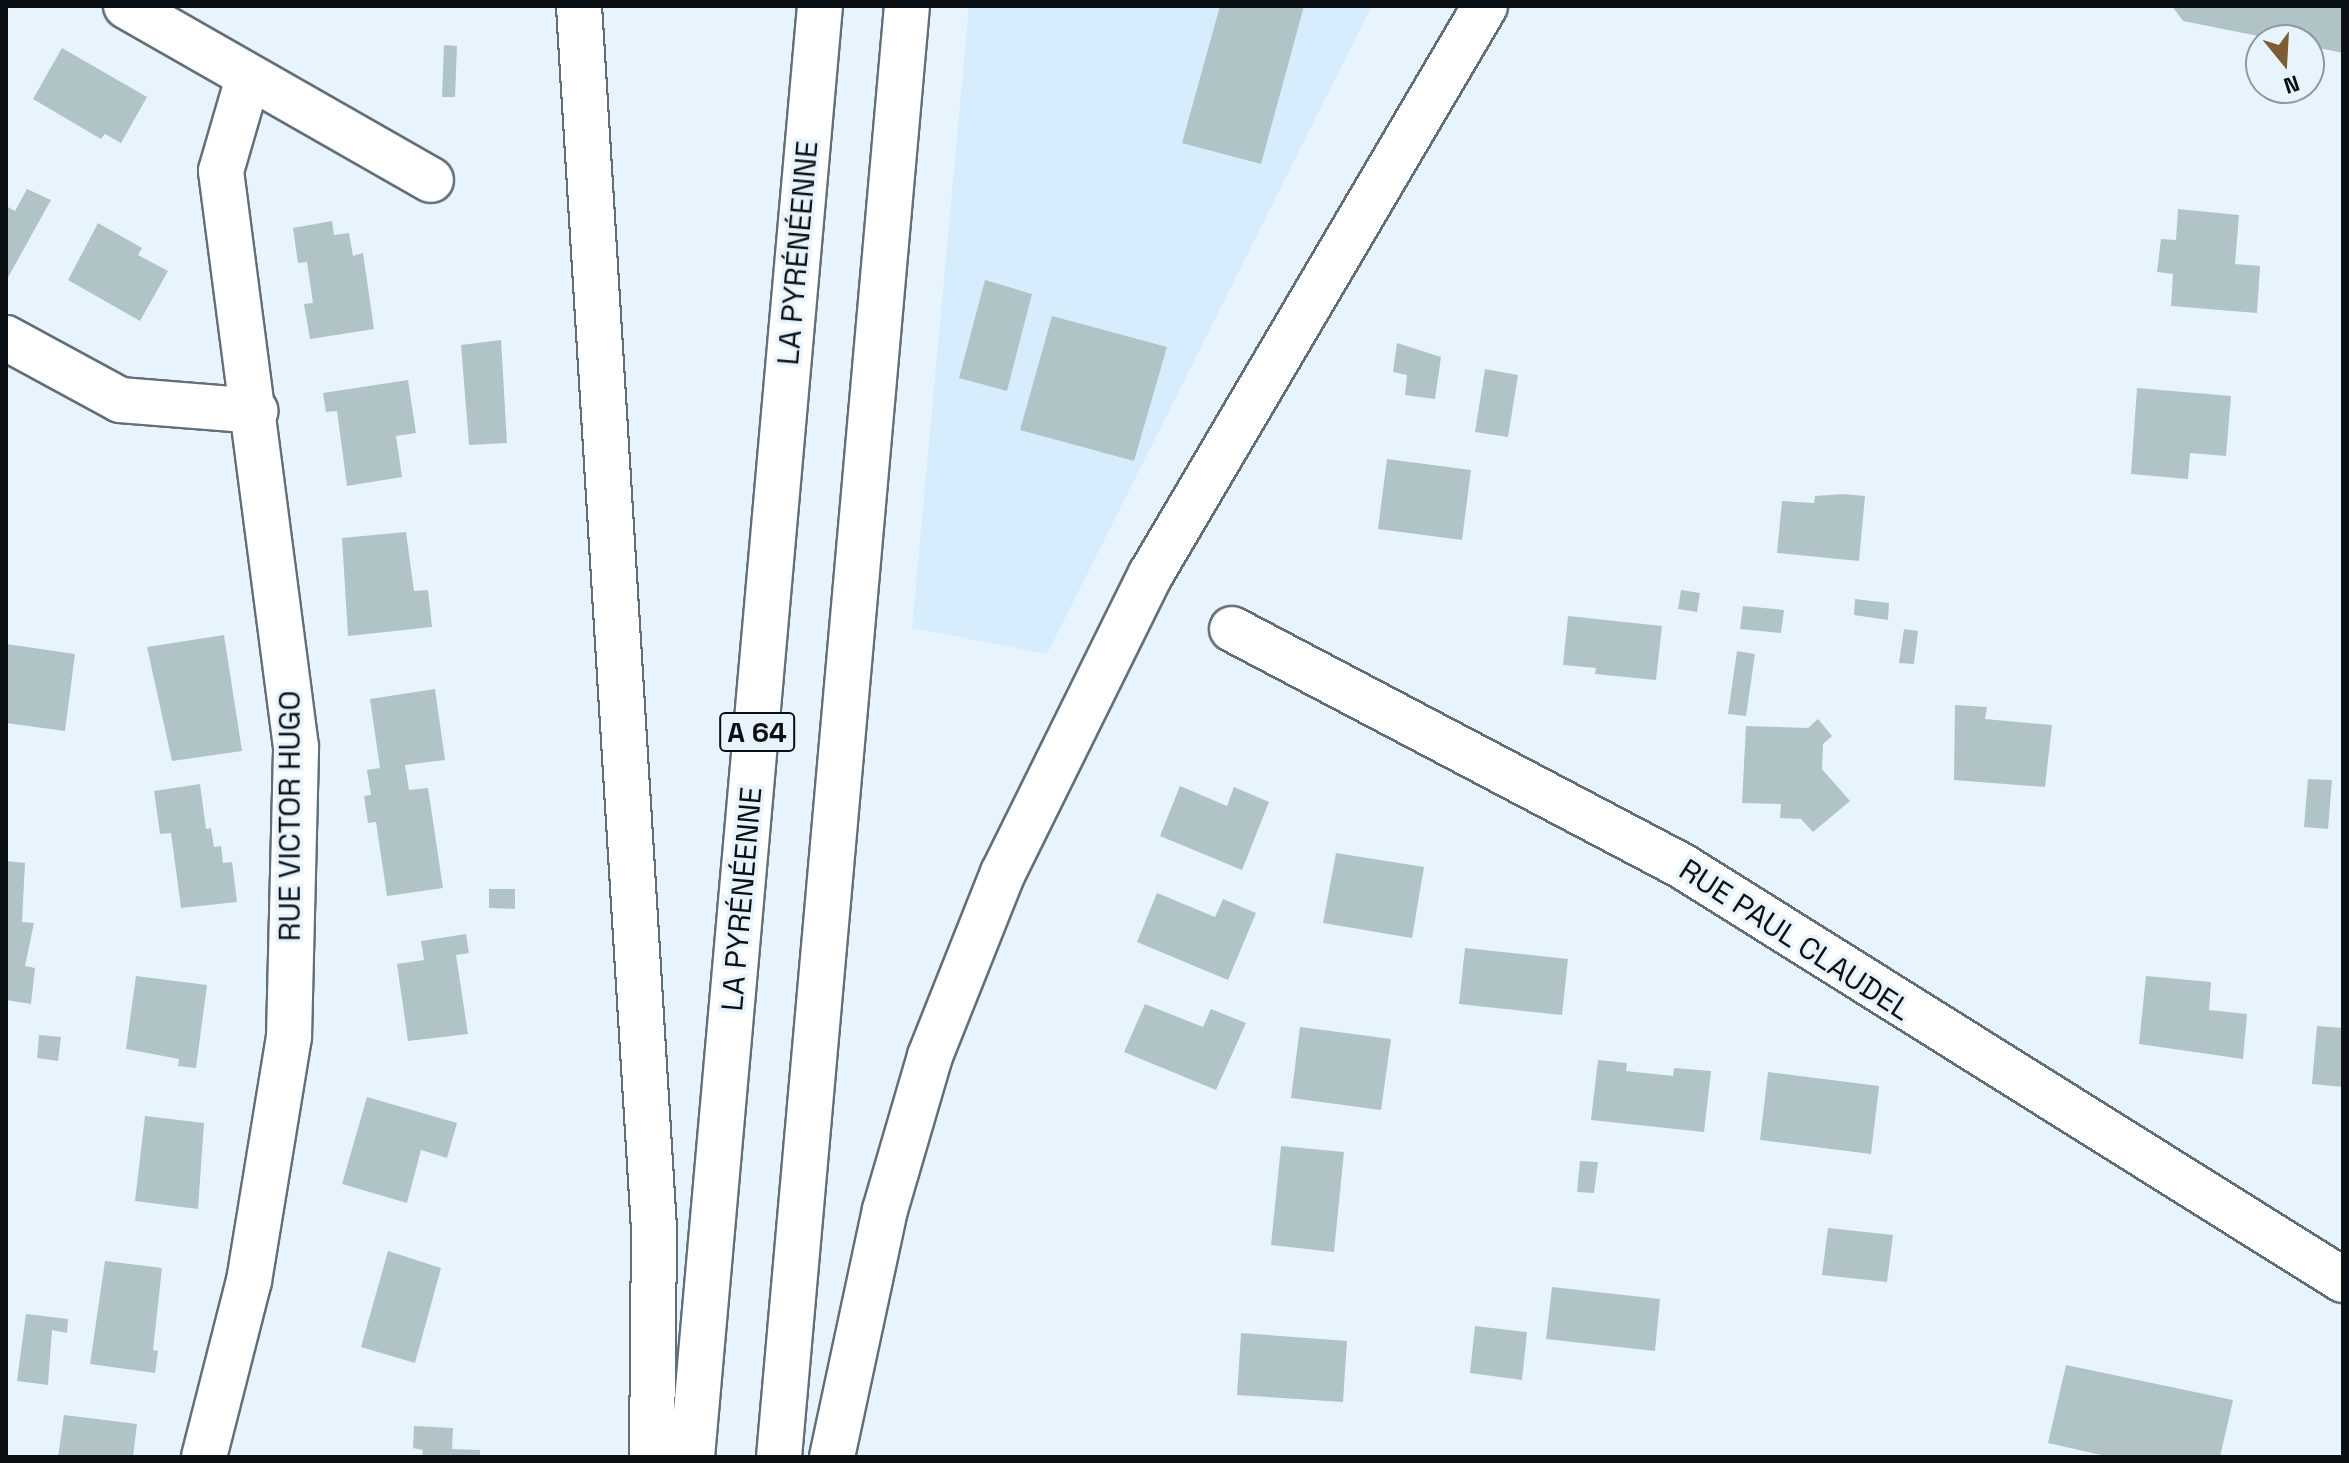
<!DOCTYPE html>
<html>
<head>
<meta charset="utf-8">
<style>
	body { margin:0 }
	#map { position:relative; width:2349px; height:1463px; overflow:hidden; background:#e8f4fd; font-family:"Space Grotesk",sans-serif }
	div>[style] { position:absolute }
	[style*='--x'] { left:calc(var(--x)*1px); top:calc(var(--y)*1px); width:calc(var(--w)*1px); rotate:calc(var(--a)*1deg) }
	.built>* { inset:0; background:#d7edfd }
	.building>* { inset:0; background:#b0c4c7 }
	.roads { filter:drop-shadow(2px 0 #626f79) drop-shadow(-2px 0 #626f79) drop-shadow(0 2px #626f79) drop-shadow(0 -2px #626f79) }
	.minor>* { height:44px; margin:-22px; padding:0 22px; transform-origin:22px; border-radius:22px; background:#fff }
	.highway>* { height:44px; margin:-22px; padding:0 22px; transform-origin:22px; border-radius:22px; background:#fff }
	span { translate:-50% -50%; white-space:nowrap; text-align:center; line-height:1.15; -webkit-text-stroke:7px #e8f4fd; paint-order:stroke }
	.shield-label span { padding:2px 6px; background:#e8f4fd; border:2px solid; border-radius:6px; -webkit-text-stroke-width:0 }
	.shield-label { font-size:28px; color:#0b1014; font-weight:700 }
	.street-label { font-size:30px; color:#0b1014 }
	.frame { position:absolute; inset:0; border:8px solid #0b1014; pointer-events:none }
	.north { position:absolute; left:2245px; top:24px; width:80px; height:80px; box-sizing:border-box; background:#e8f4fd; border:2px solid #9099a0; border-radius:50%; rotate:162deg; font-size:22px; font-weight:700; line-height:32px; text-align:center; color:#0b1014 }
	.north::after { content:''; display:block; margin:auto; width:28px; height:36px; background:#7d5e33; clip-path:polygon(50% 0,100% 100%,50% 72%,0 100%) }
</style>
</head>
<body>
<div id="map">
	<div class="built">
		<i style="clip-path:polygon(969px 6px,1372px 6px,1047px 654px,912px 628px)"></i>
	</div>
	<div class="building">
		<i style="clip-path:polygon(1220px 6px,1304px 6px,1261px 164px,1182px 143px)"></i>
		<i style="clip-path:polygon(2172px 6px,2343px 6px,2343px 53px,2309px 46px,2309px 40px,2278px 40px,2183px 21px)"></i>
		<i style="clip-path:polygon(444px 45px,457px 46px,455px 97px,442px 97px)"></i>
		<i style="clip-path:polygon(62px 48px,147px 97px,121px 143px,105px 134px,101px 139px,33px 99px)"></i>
		<i style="clip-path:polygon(27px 189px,51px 200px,6px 281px,6px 206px,15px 211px)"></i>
		<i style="clip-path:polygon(2178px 209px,2239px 215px,2235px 264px,2260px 266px,2257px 313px,2171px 306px,2173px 274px,2157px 272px,2161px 239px,2176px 240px)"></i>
		<i style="clip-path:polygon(332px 221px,334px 235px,349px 233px,353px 256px,363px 253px,374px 329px,310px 339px,304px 304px,313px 303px,307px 262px,298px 263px,293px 228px)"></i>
		<i style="clip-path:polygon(98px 223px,142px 248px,138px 255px,168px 271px,140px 321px,68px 280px)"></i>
		<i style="clip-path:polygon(985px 280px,1032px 294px,1007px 391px,959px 378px)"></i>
		<i style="clip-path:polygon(1052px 316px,1167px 347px,1134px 461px,1020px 430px)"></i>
		<i style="clip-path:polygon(501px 340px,507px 443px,469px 445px,461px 345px)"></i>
		<i style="clip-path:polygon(1397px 343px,1441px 357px,1435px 399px,1405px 395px,1407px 375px,1393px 372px)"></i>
		<i style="clip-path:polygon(1485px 369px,1518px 375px,1508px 437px,1475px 432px)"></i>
		<i style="clip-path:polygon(408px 380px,416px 433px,396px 436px,402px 477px,347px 486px,337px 411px,326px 412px,323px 393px)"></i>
		<i style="clip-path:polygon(2137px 388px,2231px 396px,2226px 456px,2190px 453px,2188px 479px,2131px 474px)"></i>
		<i style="clip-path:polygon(1387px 459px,1471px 470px,1462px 540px,1378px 529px)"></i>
		<i style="clip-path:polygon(1843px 494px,1865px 496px,1859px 561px,1777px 553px,1782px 501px,1814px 503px,1815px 496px)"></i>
		<i style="clip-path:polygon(406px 532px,414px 591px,428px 590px,432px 627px,348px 636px,342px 538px)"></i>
		<i style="clip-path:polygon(1681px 590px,1700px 593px,1697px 612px,1678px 609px)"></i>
		<i style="clip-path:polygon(1855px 599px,1889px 603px,1888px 620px,1854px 615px)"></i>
		<i style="clip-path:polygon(1743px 606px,1784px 610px,1781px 633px,1740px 629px)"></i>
		<i style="clip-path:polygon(1568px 616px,1662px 626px,1656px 680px,1595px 674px,1596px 668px,1563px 665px)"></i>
		<i style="clip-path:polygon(1904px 629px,1918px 631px,1914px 664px,1899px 663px)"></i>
		<i style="clip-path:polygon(224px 635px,242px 751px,172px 761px,147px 647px)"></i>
		<i style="clip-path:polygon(6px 644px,75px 654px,65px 731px,6px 723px)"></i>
		<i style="clip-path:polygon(1737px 651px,1755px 654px,1746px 716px,1728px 714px)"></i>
		<i style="clip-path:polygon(435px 689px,445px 760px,405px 765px,409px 790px,428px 788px,443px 888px,387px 896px,376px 822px,368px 823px,364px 796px,371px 795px,367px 770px,380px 768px,370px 699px)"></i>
		<i style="clip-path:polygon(1955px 705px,1987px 707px,1985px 719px,2052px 725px,2045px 787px,1954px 780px)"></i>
		<i style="clip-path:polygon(1818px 719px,1832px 736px,1823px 744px,1822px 769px,1850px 801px,1813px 832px,1801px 819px,1780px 818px,1781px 804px,1742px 803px,1746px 726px,1808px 728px)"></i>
		<i style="clip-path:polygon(2308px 779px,2332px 780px,2328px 829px,2304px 827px)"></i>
		<i style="clip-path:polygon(200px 784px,206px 829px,211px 828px,214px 847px,221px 846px,223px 863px,232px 862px,237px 902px,181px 908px,171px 833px,160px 834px,154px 791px)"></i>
		<i style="clip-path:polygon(1180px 786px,1227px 806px,1234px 787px,1269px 802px,1242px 870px,1160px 836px)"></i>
		<i style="clip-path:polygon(1336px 853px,1424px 867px,1412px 938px,1323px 923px)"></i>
		<i style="clip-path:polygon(6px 861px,25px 863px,22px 922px,34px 923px,25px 966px,35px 968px,31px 1004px,6px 1000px)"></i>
		<i style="clip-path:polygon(489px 889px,515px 889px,515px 909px,489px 908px)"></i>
		<i style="clip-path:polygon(1157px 893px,1215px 917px,1223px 899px,1256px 913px,1228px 980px,1137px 942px)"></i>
		<i style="clip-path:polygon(466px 934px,469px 953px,456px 955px,468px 1034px,408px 1041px,397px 964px,424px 960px,421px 941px)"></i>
		<i style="clip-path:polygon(1465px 948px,1568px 959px,1562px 1015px,1459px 1004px)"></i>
		<i style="clip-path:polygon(136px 976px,207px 985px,196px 1068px,178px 1066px,179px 1059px,126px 1049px)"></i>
		<i style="clip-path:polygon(2146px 976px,2211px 982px,2209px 1010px,2247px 1014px,2243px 1059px,2139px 1044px)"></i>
		<i style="clip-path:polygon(1145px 1004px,1203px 1027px,1211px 1009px,1246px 1023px,1216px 1090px,1124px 1052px)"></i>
		<i style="clip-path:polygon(2317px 1026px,2343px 1028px,2343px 1087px,2312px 1084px)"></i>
		<i style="clip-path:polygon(1300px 1027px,1391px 1039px,1381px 1110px,1291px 1098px)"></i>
		<i style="clip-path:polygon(39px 1035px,61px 1037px,58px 1061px,37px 1058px)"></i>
		<i style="clip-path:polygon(1598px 1060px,1627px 1063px,1626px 1071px,1673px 1076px,1674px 1068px,1711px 1071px,1704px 1132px,1591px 1120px)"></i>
		<i style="clip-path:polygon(1768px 1072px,1879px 1086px,1871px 1154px,1760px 1140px)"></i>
		<i style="clip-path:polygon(367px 1097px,457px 1123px,447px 1158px,421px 1150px,407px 1203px,342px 1184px)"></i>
		<i style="clip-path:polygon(145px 1116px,204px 1123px,198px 1209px,135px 1201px)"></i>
		<i style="clip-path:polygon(1281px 1146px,1344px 1152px,1334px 1252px,1271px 1245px)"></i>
		<i style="clip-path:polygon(1580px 1161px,1598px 1162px,1594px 1193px,1577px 1192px)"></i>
		<i style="clip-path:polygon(1828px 1228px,1893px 1235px,1887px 1282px,1822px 1275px)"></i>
		<i style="clip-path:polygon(388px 1251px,441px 1268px,415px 1363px,361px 1347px)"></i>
		<i style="clip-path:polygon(105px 1261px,162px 1268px,153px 1350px,158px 1351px,155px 1373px,90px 1364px)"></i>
		<i style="clip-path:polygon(1552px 1287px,1660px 1299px,1655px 1351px,1546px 1339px)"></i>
		<i style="clip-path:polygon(26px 1314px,68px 1319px,67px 1333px,52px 1330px,48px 1385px,17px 1381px)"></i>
		<i style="clip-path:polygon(1475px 1326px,1527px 1332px,1522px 1380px,1470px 1373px)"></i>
		<i style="clip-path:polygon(1241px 1333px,1347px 1341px,1343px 1402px,1237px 1395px)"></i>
		<i style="clip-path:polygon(2066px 1365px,2233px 1400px,2220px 1457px,2110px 1457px,2048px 1443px)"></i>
		<i style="clip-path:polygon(64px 1415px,137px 1424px,133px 1457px,58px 1457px)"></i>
		<i style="clip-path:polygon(414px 1426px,453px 1428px,452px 1449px,480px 1450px,480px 1457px,422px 1457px,423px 1450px,413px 1448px)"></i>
	</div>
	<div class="roads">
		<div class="minor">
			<i style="--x:126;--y:6;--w:351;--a:29.7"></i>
			<i style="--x:6;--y:338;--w:130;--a:28.5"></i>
			<i style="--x:120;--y:400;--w:136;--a:4.6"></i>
			<i style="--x:1232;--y:629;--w:509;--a:27.77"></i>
			<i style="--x:1682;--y:866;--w:780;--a:32.06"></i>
			<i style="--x:204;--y:1457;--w:182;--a:-75.7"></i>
			<i style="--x:249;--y:1281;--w:247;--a:-80.7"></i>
			<i style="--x:289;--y:1037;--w:290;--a:-88.6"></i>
			<i style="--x:296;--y:747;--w:581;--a:-97.42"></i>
			<i style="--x:221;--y:171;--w:97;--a:-73.8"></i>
		</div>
		<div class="highway">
			<i style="--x:579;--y:6;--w:1223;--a:86.49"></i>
			<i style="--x:654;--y:1227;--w:230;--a:90.5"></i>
			<i style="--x:692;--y:1457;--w:1457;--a:-84.96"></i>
			<i style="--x:779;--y:1457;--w:1457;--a:-84.96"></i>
			<i style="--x:832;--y:1457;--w:253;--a:-77.9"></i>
			<i style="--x:885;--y:1210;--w:160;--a:-73.7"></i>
			<i style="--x:930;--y:1056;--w:197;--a:-68.3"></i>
			<i style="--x:1003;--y:873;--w:334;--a:-63.7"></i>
			<i style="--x:1151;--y:574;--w:659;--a:-59.54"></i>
		</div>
	</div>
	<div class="shield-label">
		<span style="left:757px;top:732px">A 64</span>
	</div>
	<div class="street-label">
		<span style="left:798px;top:253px;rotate:-85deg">LA PYRÉNÉENNE</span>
		<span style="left:290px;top:816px;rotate:-90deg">RUE VICTOR HUGO</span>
		<span style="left:742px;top:899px;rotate:-85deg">LA PYRÉNÉENNE</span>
		<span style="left:1795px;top:940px;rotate:33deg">RUE PAUL CLAUDEL</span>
	</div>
	<div class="frame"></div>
	<div class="north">N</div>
</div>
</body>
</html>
